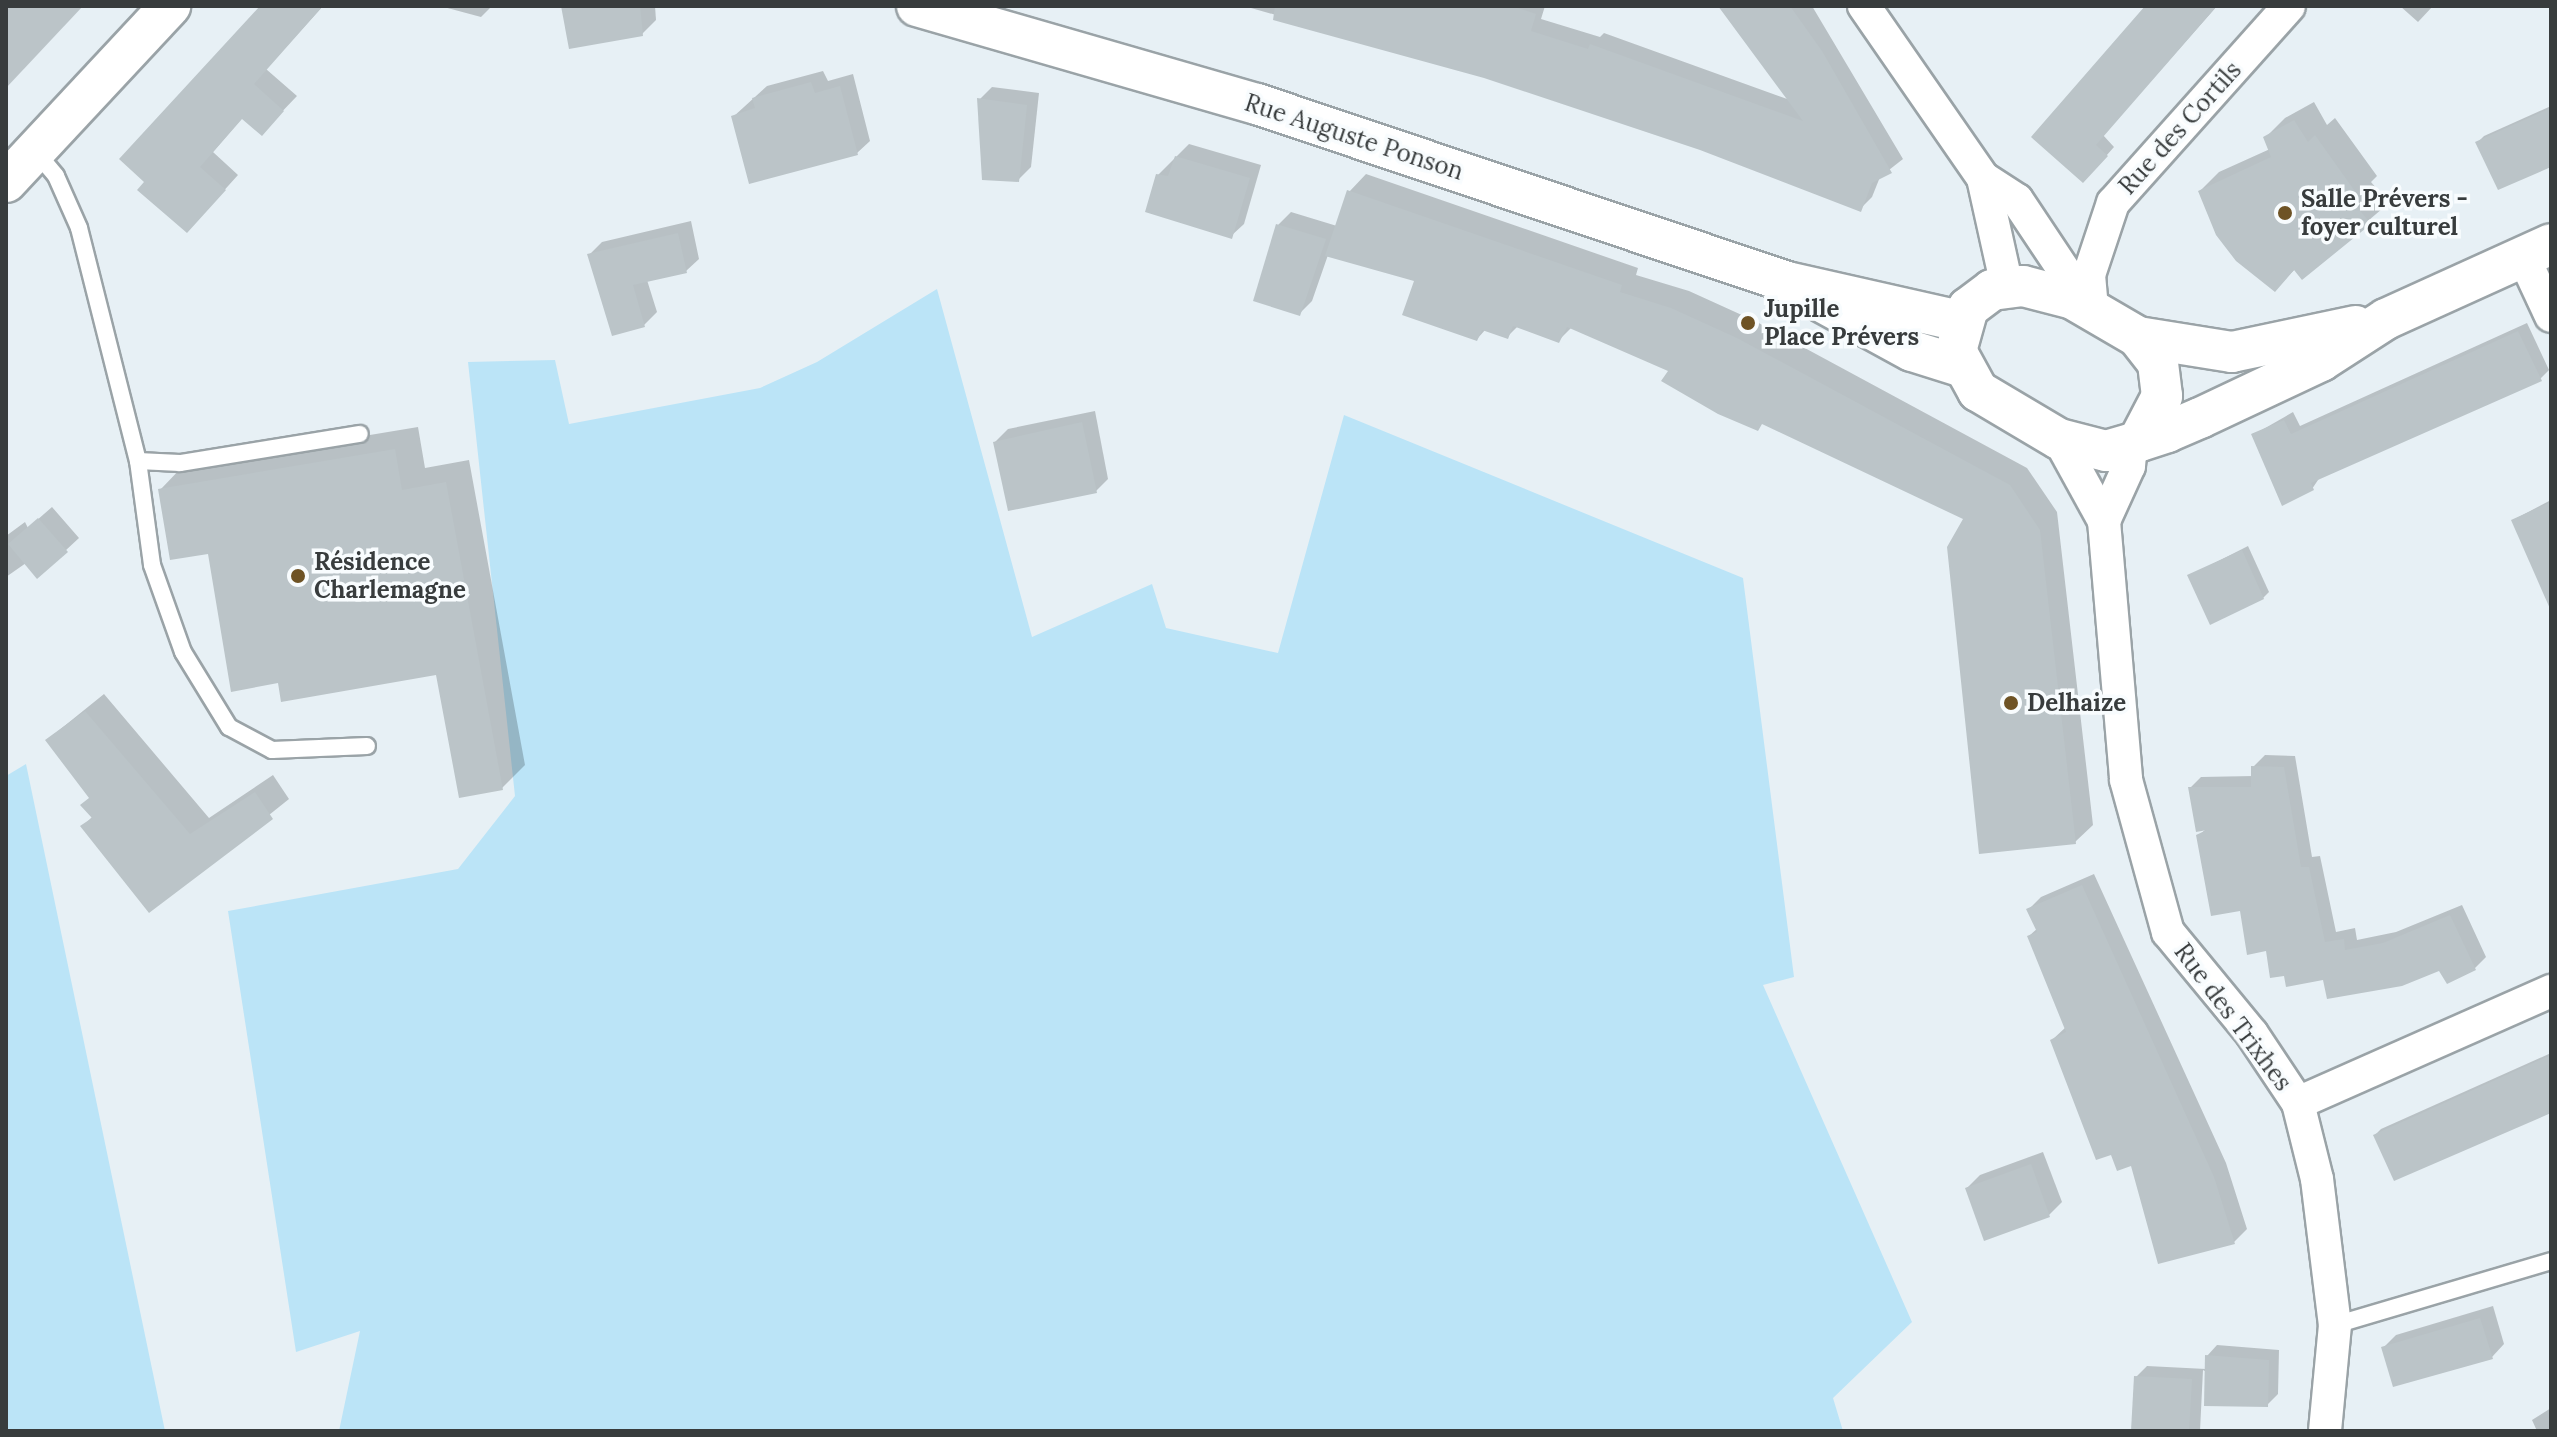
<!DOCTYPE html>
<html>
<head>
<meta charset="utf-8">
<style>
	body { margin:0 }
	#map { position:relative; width:2557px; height:1437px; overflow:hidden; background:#e7f0f5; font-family:Lora,serif }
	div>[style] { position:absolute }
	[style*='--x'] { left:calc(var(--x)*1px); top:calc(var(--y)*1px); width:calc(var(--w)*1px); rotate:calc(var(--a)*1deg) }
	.green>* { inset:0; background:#bbe4f7 }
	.shadow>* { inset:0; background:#0003 }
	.building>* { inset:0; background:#bbc4c8 }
	.roads { filter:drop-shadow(2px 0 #9aa3a7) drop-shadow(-2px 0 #9aa3a7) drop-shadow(0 2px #9aa3a7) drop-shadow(0 -2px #9aa3a7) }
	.service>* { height:16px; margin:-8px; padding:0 8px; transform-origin:8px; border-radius:8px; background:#fff }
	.minor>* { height:32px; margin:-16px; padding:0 16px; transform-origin:16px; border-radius:16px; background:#fff }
	.tertiary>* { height:40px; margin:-20px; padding:0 20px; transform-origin:20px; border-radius:20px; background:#fff }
	.dots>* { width:22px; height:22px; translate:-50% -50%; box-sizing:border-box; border:4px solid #f8fcfe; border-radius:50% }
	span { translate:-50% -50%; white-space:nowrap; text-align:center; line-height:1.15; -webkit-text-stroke:7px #f8fcfe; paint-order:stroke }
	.street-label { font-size:24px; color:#383c3d }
	.poi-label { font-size:24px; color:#383c3d; font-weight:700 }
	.left { translate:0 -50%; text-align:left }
	.frame { position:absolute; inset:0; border:8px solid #383c3d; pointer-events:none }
</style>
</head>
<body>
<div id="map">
	<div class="green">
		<i style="clip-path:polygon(937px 289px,1032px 637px,1152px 584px,1166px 628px,1278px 653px,1344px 415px,1743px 578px,1794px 977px,1763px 985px,1912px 1322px,1833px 1398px,1843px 1431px,339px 1431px,360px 1331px,296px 1352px,228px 911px,458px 869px,515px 796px,468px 362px,555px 360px,569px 424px,760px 388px,817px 362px)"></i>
		<i style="clip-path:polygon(26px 764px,165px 1431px,6px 1431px,6px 776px)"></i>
	</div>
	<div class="shadow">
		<i style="clip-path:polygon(263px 6px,323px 6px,266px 69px,297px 96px,275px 119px,243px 117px,213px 152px,238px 175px,201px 216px,139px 190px)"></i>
		<i style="clip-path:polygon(440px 6px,492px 6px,481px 17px)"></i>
		<i style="clip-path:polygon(563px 6px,655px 6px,656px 20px,642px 34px)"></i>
		<i style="clip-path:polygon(1244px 6px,1545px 6px,1541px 19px,1600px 37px,1604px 33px,1790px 100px,1719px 6px,1812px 6px,1903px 159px,1880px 177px,1872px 197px,1860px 209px,1701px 148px,1404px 51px)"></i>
		<i style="clip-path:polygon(2149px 6px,2217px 6px,2103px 135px,2114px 147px,2091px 173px,2034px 137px)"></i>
		<i style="clip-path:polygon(2400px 6px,2433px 6px,2418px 22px)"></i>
		<i style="clip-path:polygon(823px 71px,828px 81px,853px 74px,870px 141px,857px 153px,733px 117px,767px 86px)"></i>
		<i style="clip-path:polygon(992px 87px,1039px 93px,1031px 167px,1018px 180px,980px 99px)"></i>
		<i style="clip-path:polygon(2314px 102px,2327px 125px,2335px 118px,2377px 176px,2371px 182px,2389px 203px,2302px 277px,2296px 268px,2275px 290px,2218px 234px,2200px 191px,2219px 172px,2270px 149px,2266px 137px,2285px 118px)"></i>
		<i style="clip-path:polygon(2551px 106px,2551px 164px,2478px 142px,2484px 136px)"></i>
		<i style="clip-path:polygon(1189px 144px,1261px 165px,1244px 224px,1231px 236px,1158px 175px)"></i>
		<i style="clip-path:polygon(1366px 174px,1638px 268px,1636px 275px,1689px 291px,1755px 321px,2027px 468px,2057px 512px,2093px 825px,2075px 842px,1966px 518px,1671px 370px,1572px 327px,1558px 341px,1518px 326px,1507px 337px,1486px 329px,1477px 339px,1417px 280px,1328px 255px,1312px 301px,1299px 314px,1278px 225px,1291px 212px,1337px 226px,1349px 192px)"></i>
		<i style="clip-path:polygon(691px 221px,699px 259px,686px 271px,647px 280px,657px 312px,644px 325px,589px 255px,602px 242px)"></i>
		<i style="clip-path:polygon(2527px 323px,2549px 370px,2540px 379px,2320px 477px,2312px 489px,2253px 435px,2293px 412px,2300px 426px)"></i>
		<i style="clip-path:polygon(1095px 411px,1108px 479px,1096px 491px,995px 442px,1008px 429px)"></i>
		<i style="clip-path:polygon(418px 427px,425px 468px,469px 460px,525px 765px,502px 788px,437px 672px,279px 681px,210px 552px,160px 490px,183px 466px)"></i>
		<i style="clip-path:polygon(2551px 500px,2551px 604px,2513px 520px)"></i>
		<i style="clip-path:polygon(52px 507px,79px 538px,37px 577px,26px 563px,6px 577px,6px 536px,25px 522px,28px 528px)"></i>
		<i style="clip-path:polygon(2248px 546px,2269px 592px,2263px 598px,2189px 576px)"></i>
		<i style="clip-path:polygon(104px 694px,209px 818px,273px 775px,289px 799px,150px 910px,83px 826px,93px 816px,91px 797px,47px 740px)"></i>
		<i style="clip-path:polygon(2265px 755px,2295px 756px,2312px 857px,2320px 856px,2336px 932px,2355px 928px,2357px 940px,2396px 932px,2462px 905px,2486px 957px,2475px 968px,2286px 973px,2198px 836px,2206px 829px,2190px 788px,2201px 777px,2253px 776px,2253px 767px)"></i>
		<i style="clip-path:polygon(2094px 874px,2226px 1163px,2247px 1229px,2234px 1242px,2133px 1163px,2052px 1040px,2066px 1027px,2029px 936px,2038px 928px,2029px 909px,2041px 897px)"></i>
		<i style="clip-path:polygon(2551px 1053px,2551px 1109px,2375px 1135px,2381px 1129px)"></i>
		<i style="clip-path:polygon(2043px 1152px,2062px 1202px,2049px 1215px,1967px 1188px,1980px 1175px)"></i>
		<i style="clip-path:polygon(2493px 1306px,2504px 1344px,2492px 1357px,2384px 1347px,2396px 1335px)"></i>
		<i style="clip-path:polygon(2217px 1345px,2279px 1350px,2278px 1394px,2267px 1405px,2203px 1370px,2200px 1431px,2133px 1431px,2136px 1377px,2147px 1366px,2206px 1369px,2207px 1356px)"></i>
		<i style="clip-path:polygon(2551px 1408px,2551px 1431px,2537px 1431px,2532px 1420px)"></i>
	</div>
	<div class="building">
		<i style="clip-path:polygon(6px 6px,83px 6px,6px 88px)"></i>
		<i style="clip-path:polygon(260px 6px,323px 6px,254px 84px,284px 111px,262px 136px,242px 119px,200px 167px,226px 190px,187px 233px,137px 190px,144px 182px,119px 159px)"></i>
		<i style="clip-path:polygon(561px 6px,640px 6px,643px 36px,569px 49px)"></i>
		<i style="clip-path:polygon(1275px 6px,1512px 6px,1536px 14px,1531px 31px,1588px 49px,1590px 44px,1803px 121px,1718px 6px,1790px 6px,1822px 51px,1892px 173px,1872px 183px,1861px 212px,1700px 150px,1484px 78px,1273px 20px)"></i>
		<i style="clip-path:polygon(2145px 6px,2217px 6px,2096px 145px,2108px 156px,2083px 183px,2031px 137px)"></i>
		<i style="clip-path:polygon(811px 82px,815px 93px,840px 86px,858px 155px,749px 184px,731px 116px,755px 108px,752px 98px)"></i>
		<i style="clip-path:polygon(977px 98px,1027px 105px,1019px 182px,982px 180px)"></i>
		<i style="clip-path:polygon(2551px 108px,2551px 167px,2498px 190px,2475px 142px)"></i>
		<i style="clip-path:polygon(2294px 120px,2308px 142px,2315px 135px,2359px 197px,2353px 202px,2371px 224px,2302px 280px,2294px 270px,2275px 292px,2236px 261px,2216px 235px,2198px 191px,2271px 157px,2263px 137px)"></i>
		<i style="clip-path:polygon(1175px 156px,1250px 178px,1232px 239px,1145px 212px,1156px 174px,1168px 176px)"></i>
		<i style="clip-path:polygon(1347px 190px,1622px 285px,1620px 292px,1671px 308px,1737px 338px,2010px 485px,2040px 530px,2076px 844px,1979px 854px,1947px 547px,1963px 519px,1762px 424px,1758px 431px,1718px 414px,1661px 381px,1668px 371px,1567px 327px,1559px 343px,1513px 326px,1508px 339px,1482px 330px,1477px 341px,1402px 315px,1414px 281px,1325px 256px)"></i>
		<i style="clip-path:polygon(1276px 224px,1326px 239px,1300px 316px,1253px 301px)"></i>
		<i style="clip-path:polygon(678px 233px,687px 273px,633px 285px,645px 327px,612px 336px,587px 254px)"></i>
		<i style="clip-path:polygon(2518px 331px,2542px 381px,2311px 483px,2314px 490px,2282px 506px,2251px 434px,2284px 420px,2291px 434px)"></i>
		<i style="clip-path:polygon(1082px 422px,1097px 493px,1008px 511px,993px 442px)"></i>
		<i style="clip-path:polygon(395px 449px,402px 490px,446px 482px,503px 790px,459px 798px,436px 675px,281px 702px,278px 683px,231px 692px,208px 554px,170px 560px,158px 489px)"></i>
		<i style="clip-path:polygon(2551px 502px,2551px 611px,2511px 520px)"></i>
		<i style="clip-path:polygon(38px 518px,68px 552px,37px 579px,8px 544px)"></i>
		<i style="clip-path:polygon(2242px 550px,2264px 599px,2210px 625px,2187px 575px)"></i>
		<i style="clip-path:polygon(85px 711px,190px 834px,255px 792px,273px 819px,149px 913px,80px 826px,92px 818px,80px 805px,89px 798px,45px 740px)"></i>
		<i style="clip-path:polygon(2251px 766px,2284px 767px,2301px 867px,2309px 867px,2325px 942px,2344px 939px,2345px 950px,2383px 943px,2450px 915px,2476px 970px,2447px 984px,2439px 971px,2402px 986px,2327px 999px,2323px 980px,2286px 987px,2284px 976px,2270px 978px,2266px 951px,2247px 955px,2240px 911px,2211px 916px,2196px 835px,2207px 830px,2196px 832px,2188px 787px,2251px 787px)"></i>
		<i style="clip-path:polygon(2082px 885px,2214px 1177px,2235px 1244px,2158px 1264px,2131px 1166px,2117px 1171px,2111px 1155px,2096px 1160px,2050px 1040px,2066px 1032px,2027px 936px,2037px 932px,2026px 909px)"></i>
		<i style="clip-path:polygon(2551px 1055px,2551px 1113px,2394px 1181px,2373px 1135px)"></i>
		<i style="clip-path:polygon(2031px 1164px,2050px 1217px,1984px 1241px,1965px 1188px)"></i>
		<i style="clip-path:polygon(2480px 1318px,2493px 1359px,2393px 1387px,2381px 1347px)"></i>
		<i style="clip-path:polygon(2205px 1355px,2269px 1360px,2268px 1407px,2204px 1406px)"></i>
		<i style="clip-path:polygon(2134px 1376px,2192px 1379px,2189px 1431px,2131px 1431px)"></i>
	</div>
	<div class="roads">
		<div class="service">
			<i style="--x:36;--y:152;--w:31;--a:50"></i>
			<i style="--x:56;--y:176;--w:57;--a:66.1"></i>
			<i style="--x:79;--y:228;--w:240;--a:75.8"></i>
			<i style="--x:138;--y:461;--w:42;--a:2.7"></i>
			<i style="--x:180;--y:463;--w:182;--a:-9.2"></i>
			<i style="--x:138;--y:461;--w:105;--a:82.3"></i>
			<i style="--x:152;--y:565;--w:92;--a:70.4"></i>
			<i style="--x:183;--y:652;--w:88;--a:58.5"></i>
			<i style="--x:229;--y:727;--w:49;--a:28.1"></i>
			<i style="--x:272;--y:750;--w:95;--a:-2.4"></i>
			<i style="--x:2335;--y:1325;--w:225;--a:-16.5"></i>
		</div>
		<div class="minor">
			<i style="--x:1864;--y:6;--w:209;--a:55.3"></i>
			<i style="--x:1983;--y:178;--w:40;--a:32.9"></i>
			<i style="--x:2017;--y:200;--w:90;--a:56.3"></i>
			<i style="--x:2067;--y:275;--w:25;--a:76"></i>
			<i style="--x:1983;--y:178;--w:111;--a:77.5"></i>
			<i style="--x:2523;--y:256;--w:66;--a:65"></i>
			<i style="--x:2092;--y:309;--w:34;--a:-95"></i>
			<i style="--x:2089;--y:275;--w:76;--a:-71.6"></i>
			<i style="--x:2113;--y:203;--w:264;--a:-48.2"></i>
			<i style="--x:2059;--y:439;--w:94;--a:61.2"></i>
			<i style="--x:2104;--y:521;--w:260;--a:85.1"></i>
			<i style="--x:2126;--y:780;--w:158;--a:74.6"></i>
			<i style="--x:2168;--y:932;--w:132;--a:50.5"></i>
			<i style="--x:2252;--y:1034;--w:83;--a:56.3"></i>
			<i style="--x:2298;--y:1103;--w:78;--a:76"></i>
			<i style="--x:2317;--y:1179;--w:147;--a:83"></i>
			<i style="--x:2335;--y:1325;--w:106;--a:95.4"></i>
			<i style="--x:2104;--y:521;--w:60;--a:-65.6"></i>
			<i style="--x:2129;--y:466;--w:22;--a:-85"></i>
			<i style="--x:2298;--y:1103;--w:277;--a:-23.9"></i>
		</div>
		<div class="tertiary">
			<i style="--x:917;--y:6;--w:354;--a:16.1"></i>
			<i style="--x:1257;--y:104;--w:559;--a:18.56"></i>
			<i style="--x:1787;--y:282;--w:177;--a:12.7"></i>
			<i style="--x:6;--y:182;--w:241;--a:-47"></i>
			<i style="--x:1822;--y:302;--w:102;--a:28.6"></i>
			<i style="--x:1912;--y:351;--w:50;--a:17.4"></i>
			<i style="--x:2138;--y:337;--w:95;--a:9.1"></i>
			<i style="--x:2232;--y:352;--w:126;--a:-11.9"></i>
			<i style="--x:2138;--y:442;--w:52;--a:-62.4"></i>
			<i style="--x:2162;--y:396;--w:33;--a:-97"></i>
			<i style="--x:2158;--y:363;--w:33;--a:-128"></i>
			<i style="--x:2138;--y:337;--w:75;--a:-149.7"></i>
			<i style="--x:2073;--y:299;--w:52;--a:-165.4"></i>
			<i style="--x:2023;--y:286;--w:31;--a:173"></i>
			<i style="--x:1992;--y:290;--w:30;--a:143"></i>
			<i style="--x:1968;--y:308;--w:45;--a:105.6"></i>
			<i style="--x:1956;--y:351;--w:46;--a:61.2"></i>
			<i style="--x:1978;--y:391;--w:94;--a:30.7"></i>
			<i style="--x:2059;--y:439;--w:49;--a:14.3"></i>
			<i style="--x:2106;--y:451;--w:26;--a:-16"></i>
			<i style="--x:2131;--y:444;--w:38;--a:-18"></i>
			<i style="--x:2167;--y:432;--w:36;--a:-23"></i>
			<i style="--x:2200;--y:418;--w:134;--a:-25.2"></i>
			<i style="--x:2321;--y:361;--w:77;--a:-32.9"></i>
			<i style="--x:2386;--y:319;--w:181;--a:-24.4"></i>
		</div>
	</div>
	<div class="dots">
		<i style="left:2285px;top:213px;background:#6e5325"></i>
		<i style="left:1748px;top:323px;background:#6e5325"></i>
		<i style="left:298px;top:576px;background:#6e5325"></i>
		<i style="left:2011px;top:703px;background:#6e5325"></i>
	</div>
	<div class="street-label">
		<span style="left:2180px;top:128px;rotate:-48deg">Rue des Cortils</span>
		<span style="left:1354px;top:137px;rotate:18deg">Rue Auguste Ponson</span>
		<span style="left:2233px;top:1017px;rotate:53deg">Rue des Trixhes</span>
	</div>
	<div class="poi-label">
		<span class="left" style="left:2301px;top:213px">Salle Prévers -<br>foyer culturel</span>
		<span class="left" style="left:1764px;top:323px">Jupille<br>Place Prévers</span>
		<span class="left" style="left:314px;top:576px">Résidence<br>Charlemagne</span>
		<span class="left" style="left:2027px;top:703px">Delhaize</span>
	</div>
	<div class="frame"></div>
</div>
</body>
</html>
